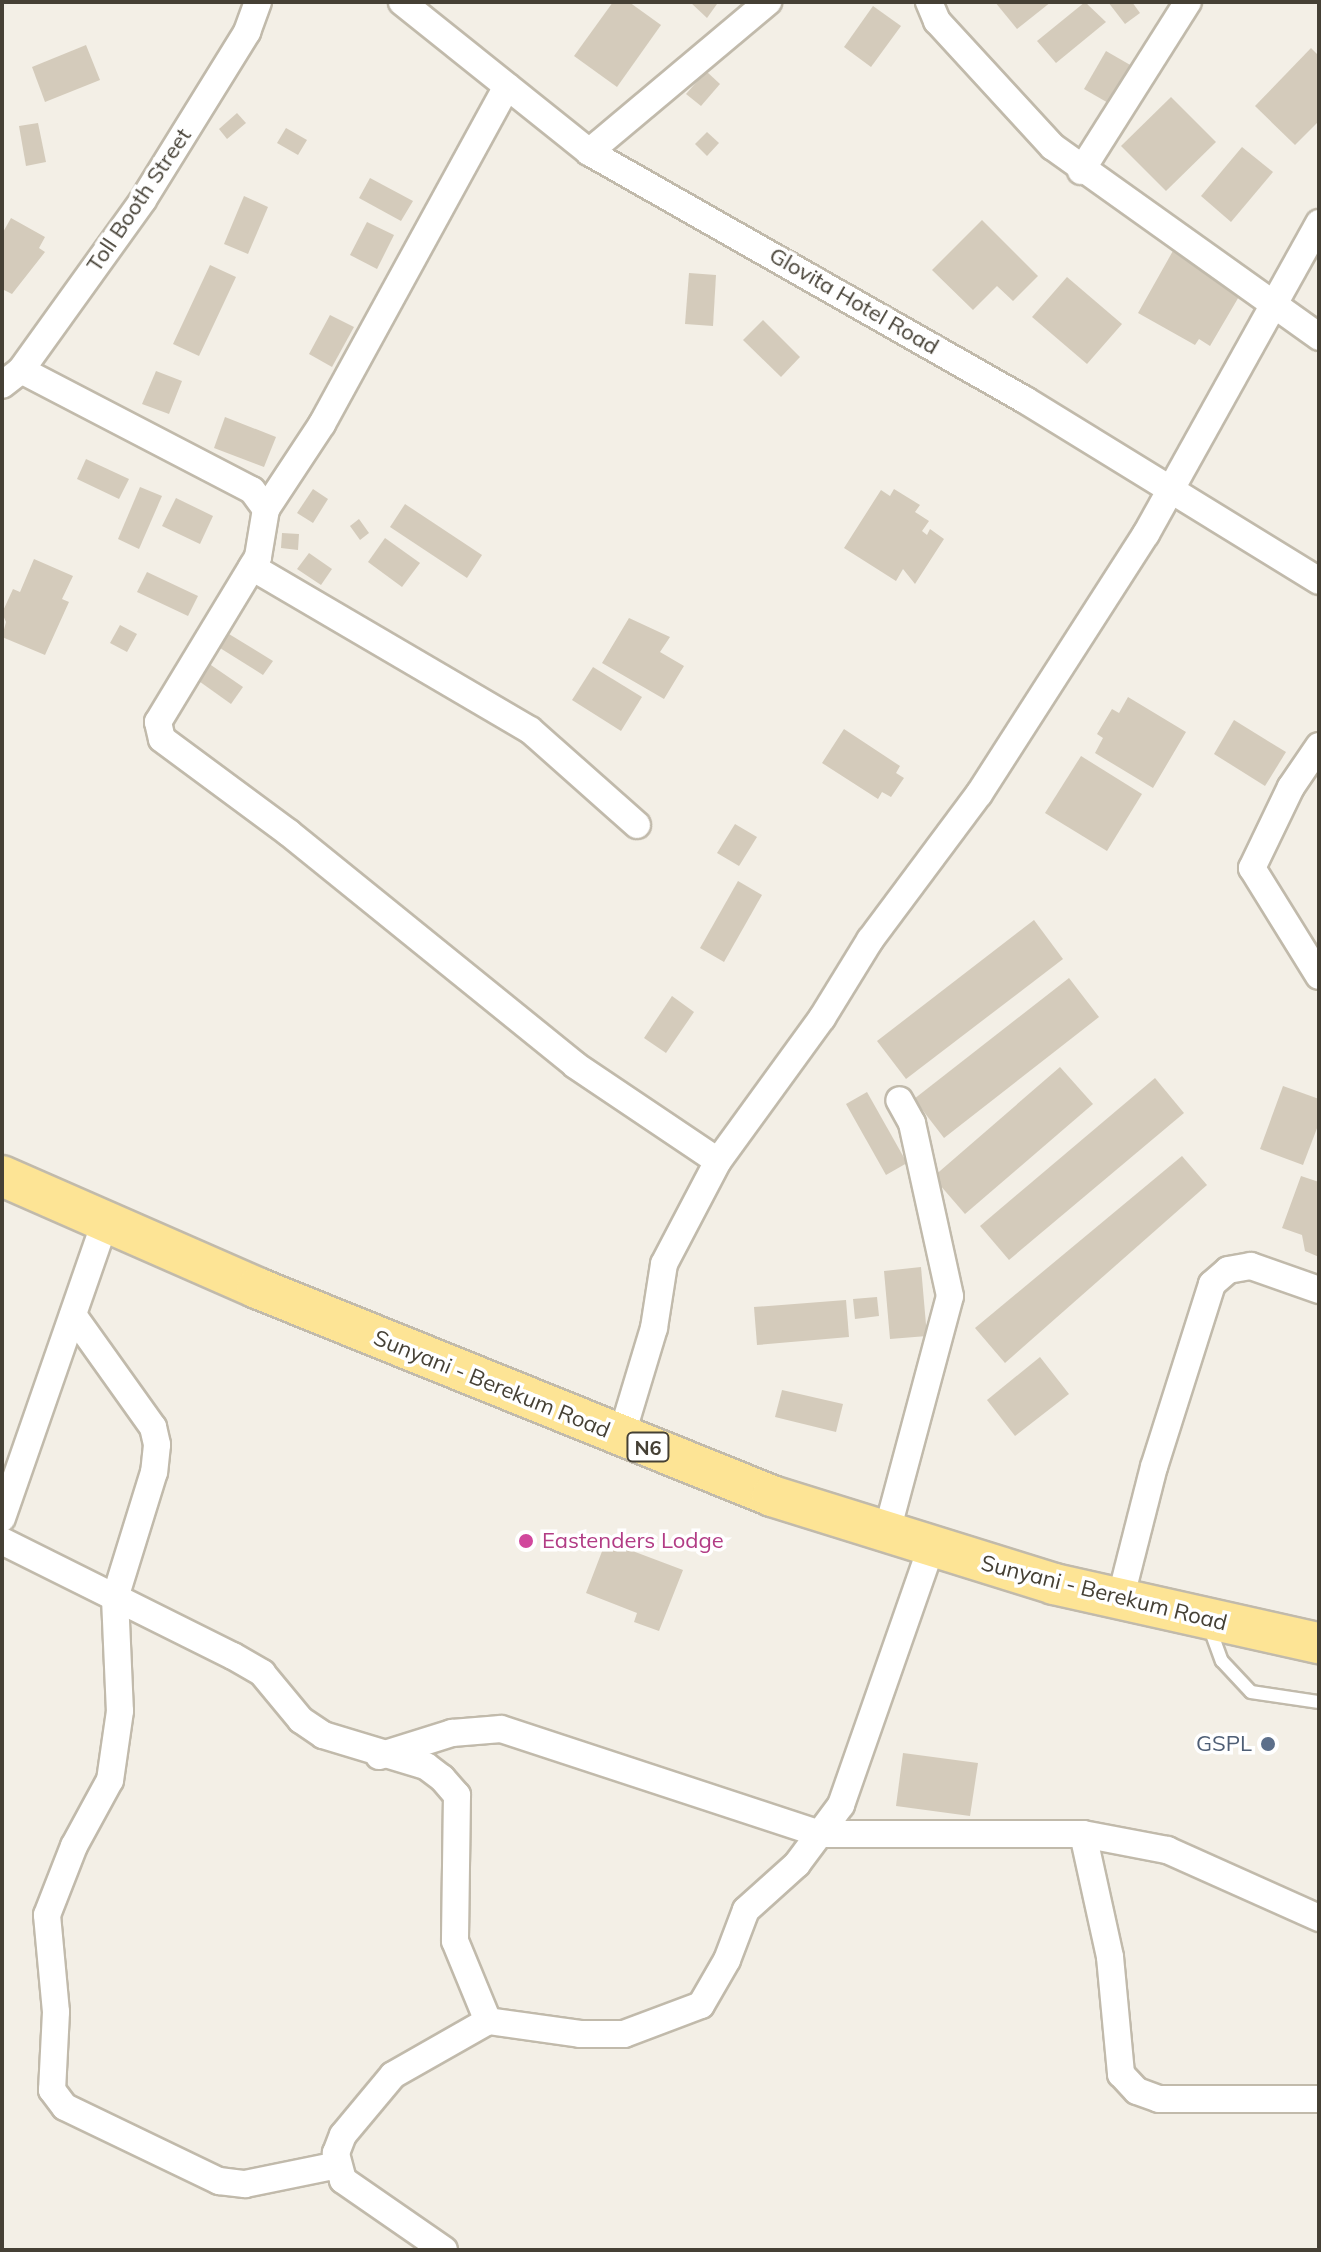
<!DOCTYPE html>
<html>
<head>
<meta charset="utf-8">
<style>
	body { margin:0 }
	#map { position:relative; width:1321px; height:2252px; overflow:hidden; background:#f3efe6; font-family:Mulish,sans-serif }
	div>[style] { position:absolute }
	[style*='--x'] { left:calc(var(--x)*1px); top:calc(var(--y)*1px); width:calc(var(--w)*1px); rotate:calc(var(--a)*1deg) }
	.building>* { inset:0; background:#d4cbbb }
	.roads { filter:drop-shadow(2px 0 #c1baab) drop-shadow(-2px 0 #c1baab) drop-shadow(0 2px #c1baab) drop-shadow(0 -2px #c1baab) }
	.service>* { height:12px; margin:-6px; padding:0 6px; transform-origin:6px; border-radius:6px; background:#fff }
	.minor>* { height:26px; margin:-13px; padding:0 13px; transform-origin:13px; border-radius:13px; background:#fff }
	.primary>* { height:40px; margin:-20px; padding:0 20px; transform-origin:20px; border-radius:20px; background:#fde495 }
	.dots>* { width:22px; height:22px; translate:-50% -50%; box-sizing:border-box; border:4px solid #fff; border-radius:50% }
	span { translate:-50% -50%; white-space:nowrap; text-align:center; line-height:1.15; -webkit-text-stroke:7px #fff; paint-order:stroke }
	.shield-label span { padding:2px 6px; background:#fff; border:2px solid; border-radius:6px; -webkit-text-stroke-width:0 }
	.shield-label { font-size:20px; color:#454035; font-weight:700 }
	.street-label { font-size:22px; color:#454035 }
	.hotel-label { font-size:22px; color:#b23c85 }
	.left { translate:0 -50%; text-align:left }
	.service-label { font-size:22px; color:#4e5e75 }
	.right { translate:-100% -50%; text-align:right }
	.frame { position:absolute; inset:0; border:4px solid #454035; pointer-events:none }
</style>
</head>
<body>
<div id="map">
	<div class="building">
		<i style="clip-path:polygon(613px 2px,629px 2px,661px 25px,617px 87px,574px 56px)"></i>
		<i style="clip-path:polygon(690px 2px,715px 2px,717px 4px,707px 18px)"></i>
		<i style="clip-path:polygon(995px 2px,1051px 2px,1017px 29px)"></i>
		<i style="clip-path:polygon(1085px 2px,1106px 22px,1056px 63px,1037px 41px)"></i>
		<i style="clip-path:polygon(1108px 2px,1132px 2px,1140px 13px,1125px 24px)"></i>
		<i style="clip-path:polygon(873px 6px,901px 26px,871px 67px,844px 47px)"></i>
		<i style="clip-path:polygon(86px 45px,100px 80px,45px 102px,32px 67px)"></i>
		<i style="clip-path:polygon(1311px 48px,1319px 56px,1319px 121px,1295px 145px,1255px 106px)"></i>
		<i style="clip-path:polygon(1106px 51px,1132px 66px,1110px 104px,1084px 89px)"></i>
		<i style="clip-path:polygon(706px 71px,720px 84px,701px 106px,686px 94px)"></i>
		<i style="clip-path:polygon(1171px 97px,1216px 142px,1166px 191px,1121px 146px)"></i>
		<i style="clip-path:polygon(237px 113px,246px 123px,227px 139px,219px 129px)"></i>
		<i style="clip-path:polygon(38px 123px,46px 162px,26px 166px,19px 126px)"></i>
		<i style="clip-path:polygon(286px 128px,307px 140px,298px 155px,277px 143px)"></i>
		<i style="clip-path:polygon(707px 132px,719px 143px,707px 156px,695px 144px)"></i>
		<i style="clip-path:polygon(1242px 147px,1273px 172px,1231px 222px,1201px 196px)"></i>
		<i style="clip-path:polygon(370px 178px,413px 201px,401px 221px,359px 198px)"></i>
		<i style="clip-path:polygon(244px 196px,268px 207px,248px 254px,224px 244px)"></i>
		<i style="clip-path:polygon(11px 218px,45px 237px,39px 248px,45px 252px,12px 294px,2px 289px,2px 234px)"></i>
		<i style="clip-path:polygon(982px 220px,1038px 276px,1013px 301px,997px 286px,973px 310px,932px 270px)"></i>
		<i style="clip-path:polygon(367px 222px,394px 235px,377px 269px,350px 255px)"></i>
		<i style="clip-path:polygon(1174px 249px,1244px 288px,1210px 346px,1199px 339px,1195px 345px,1138px 313px)"></i>
		<i style="clip-path:polygon(210px 265px,236px 277px,199px 356px,173px 344px)"></i>
		<i style="clip-path:polygon(689px 273px,716px 275px,713px 326px,685px 324px)"></i>
		<i style="clip-path:polygon(1067px 277px,1122px 324px,1087px 364px,1032px 317px)"></i>
		<i style="clip-path:polygon(330px 315px,354px 327px,332px 367px,309px 354px)"></i>
		<i style="clip-path:polygon(763px 320px,800px 357px,781px 377px,743px 340px)"></i>
		<i style="clip-path:polygon(156px 371px,182px 381px,169px 414px,142px 404px)"></i>
		<i style="clip-path:polygon(225px 417px,276px 437px,264px 467px,214px 448px)"></i>
		<i style="clip-path:polygon(86px 459px,129px 479px,119px 499px,77px 479px)"></i>
		<i style="clip-path:polygon(140px 487px,162px 496px,139px 549px,118px 539px)"></i>
		<i style="clip-path:polygon(313px 489px,328px 499px,313px 523px,297px 513px)"></i>
		<i style="clip-path:polygon(894px 489px,920px 505px,915px 512px,929px 521px,922px 531px,927px 535px,930px 529px,944px 539px,915px 584px,903px 569px,896px 581px,844px 548px,881px 490px,890px 496px)"></i>
		<i style="clip-path:polygon(176px 498px,213px 516px,200px 544px,162px 526px)"></i>
		<i style="clip-path:polygon(405px 504px,482px 555px,467px 578px,390px 527px)"></i>
		<i style="clip-path:polygon(359px 519px,369px 533px,360px 540px,350px 526px)"></i>
		<i style="clip-path:polygon(282px 533px,299px 534px,298px 550px,281px 548px)"></i>
		<i style="clip-path:polygon(385px 538px,420px 563px,402px 587px,368px 562px)"></i>
		<i style="clip-path:polygon(309px 553px,332px 569px,321px 585px,297px 569px)"></i>
		<i style="clip-path:polygon(34px 559px,73px 576px,62px 599px,69px 602px,45px 655px,2px 637px,6px 622px,2px 613px,13px 589px,20px 592px)"></i>
		<i style="clip-path:polygon(147px 572px,198px 596px,188px 616px,137px 592px)"></i>
		<i style="clip-path:polygon(629px 618px,670px 637px,660px 652px,684px 666px,664px 699px,602px 663px)"></i>
		<i style="clip-path:polygon(120px 625px,137px 634px,127px 652px,110px 643px)"></i>
		<i style="clip-path:polygon(229px 634px,273px 661px,263px 675px,220px 648px)"></i>
		<i style="clip-path:polygon(208px 663px,243px 687px,231px 704px,196px 679px)"></i>
		<i style="clip-path:polygon(593px 667px,642px 697px,621px 731px,572px 700px)"></i>
		<i style="clip-path:polygon(1128px 697px,1186px 732px,1153px 788px,1095px 753px,1103px 738px,1097px 734px,1112px 709px,1119px 713px)"></i>
		<i style="clip-path:polygon(1234px 720px,1286px 752px,1265px 786px,1214px 754px)"></i>
		<i style="clip-path:polygon(844px 729px,900px 766px,896px 773px,904px 778px,891px 797px,882px 792px,878px 799px,822px 763px)"></i>
		<i style="clip-path:polygon(1081px 756px,1142px 794px,1107px 851px,1045px 813px)"></i>
		<i style="clip-path:polygon(735px 824px,757px 837px,739px 866px,717px 853px)"></i>
		<i style="clip-path:polygon(738px 881px,762px 895px,724px 962px,700px 948px)"></i>
		<i style="clip-path:polygon(1034px 920px,1063px 959px,906px 1079px,877px 1041px)"></i>
		<i style="clip-path:polygon(1069px 978px,1099px 1017px,944px 1138px,914px 1099px)"></i>
		<i style="clip-path:polygon(672px 996px,694px 1012px,666px 1053px,644px 1038px)"></i>
		<i style="clip-path:polygon(1060px 1067px,1093px 1104px,965px 1214px,933px 1177px)"></i>
		<i style="clip-path:polygon(1155px 1078px,1184px 1113px,1009px 1260px,980px 1226px)"></i>
		<i style="clip-path:polygon(1283px 1086px,1319px 1099px,1319px 1123px,1303px 1165px,1260px 1149px)"></i>
		<i style="clip-path:polygon(867px 1092px,907px 1163px,886px 1175px,846px 1104px)"></i>
		<i style="clip-path:polygon(1182px 1156px,1207px 1185px,1005px 1363px,975px 1328px)"></i>
		<i style="clip-path:polygon(1301px 1176px,1319px 1182px,1319px 1257px,1305px 1251px,1302px 1235px,1282px 1228px)"></i>
		<i style="clip-path:polygon(921px 1267px,927px 1336px,890px 1339px,884px 1271px)"></i>
		<i style="clip-path:polygon(877px 1297px,879px 1316px,855px 1319px,853px 1299px)"></i>
		<i style="clip-path:polygon(846px 1300px,849px 1337px,757px 1345px,754px 1307px)"></i>
		<i style="clip-path:polygon(1040px 1357px,1069px 1394px,1015px 1436px,987px 1400px)"></i>
		<i style="clip-path:polygon(782px 1390px,843px 1404px,836px 1432px,775px 1417px)"></i>
		<i style="clip-path:polygon(606px 1541px,683px 1570px,659px 1631px,634px 1622px,637px 1613px,586px 1593px)"></i>
		<i style="clip-path:polygon(903px 1753px,978px 1763px,970px 1816px,896px 1806px)"></i>
	</div>
	<div class="roads">
		<div class="service">
			<i style="--x:1209;--y:1626;--w:37;--a:70"></i>
			<i style="--x:1222;--y:1661;--w:42;--a:46.9"></i>
			<i style="--x:1251;--y:1692;--w:69;--a:8.4"></i>
		</div>
		<div class="minor">
			<i style="--x:402;--y:2;--w:240;--a:38.7"></i>
			<i style="--x:589;--y:152;--w:502;--a:29.63"></i>
			<i style="--x:1025;--y:400;--w:345;--a:31.6"></i>
			<i style="--x:929;--y:2;--w:21;--a:67"></i>
			<i style="--x:937;--y:21;--w:171;--a:47.4"></i>
			<i style="--x:1053;--y:147;--w:327;--a:35.5"></i>
			<i style="--x:589;--y:152;--w:234;--a:-40"></i>
			<i style="--x:1081;--y:171;--w:200;--a:-57.7"></i>
			<i style="--x:21;--y:370;--w:260;--a:27.5"></i>
			<i style="--x:252;--y:490;--w:24;--a:54"></i>
			<i style="--x:266;--y:509;--w:49;--a:99.5"></i>
			<i style="--x:258;--y:557;--w:193;--a:121.2"></i>
			<i style="--x:158;--y:722;--w:17;--a:77"></i>
			<i style="--x:162;--y:739;--w:158;--a:36.5"></i>
			<i style="--x:289;--y:833;--w:368;--a:39"></i>
			<i style="--x:575;--y:1065;--w:172;--a:33.9"></i>
			<i style="--x:718;--y:1161;--w:116;--a:117.7"></i>
			<i style="--x:664;--y:1264;--w:65;--a:98.9"></i>
			<i style="--x:654;--y:1328;--w:114;--a:106.8"></i>
			<i style="--x:2;--y:385;--w:24;--a:-38"></i>
			<i style="--x:21;--y:370;--w:209;--a:-54.3"></i>
			<i style="--x:143;--y:200;--w:198;--a:-58.2"></i>
			<i style="--x:247;--y:32;--w:32;--a:-70"></i>
			<i style="--x:266;--y:509;--w:102;--a:-56.6"></i>
			<i style="--x:322;--y:424;--w:385;--a:-61.3"></i>
			<i style="--x:252;--y:567;--w:322;--a:30.4"></i>
			<i style="--x:530;--y:730;--w:143;--a:41.6"></i>
			<i style="--x:1319;--y:746;--w:50;--a:124.3"></i>
			<i style="--x:1291;--y:787;--w:90;--a:115.7"></i>
			<i style="--x:1252;--y:868;--w:127;--a:58.2"></i>
			<i style="--x:718;--y:1161;--w:177;--a:-54"></i>
			<i style="--x:822;--y:1018;--w:92;--a:-58.4"></i>
			<i style="--x:870;--y:940;--w:182;--a:-53.3"></i>
			<i style="--x:979;--y:794;--w:309;--a:-57.3"></i>
			<i style="--x:1146;--y:534;--w:356;--a:-60.9"></i>
			<i style="--x:73;--y:1315;--w:138;--a:54.5"></i>
			<i style="--x:153;--y:1427;--w:18;--a:77"></i>
			<i style="--x:157;--y:1445;--w:27;--a:96"></i>
			<i style="--x:154;--y:1472;--w:132;--a:107.2"></i>
			<i style="--x:115;--y:1598;--w:113;--a:87.5"></i>
			<i style="--x:120;--y:1711;--w:70;--a:98.2"></i>
			<i style="--x:110;--y:1780;--w:75;--a:118.6"></i>
			<i style="--x:74;--y:1846;--w:74;--a:111.4"></i>
			<i style="--x:47;--y:1915;--w:97;--a:84.7"></i>
			<i style="--x:56;--y:2012;--w:78;--a:92.9"></i>
			<i style="--x:52;--y:2090;--w:21;--a:53"></i>
			<i style="--x:65;--y:2107;--w:171;--a:25.7"></i>
			<i style="--x:219;--y:2181;--w:26;--a:7"></i>
			<i style="--x:245;--y:2184;--w:95;--a:-11.5"></i>
			<i style="--x:2;--y:1518;--w:312;--a:-70.8"></i>
			<i style="--x:886;--y:1535;--w:247;--a:-75"></i>
			<i style="--x:950;--y:1296;--w:177;--a:-102.4"></i>
			<i style="--x:912;--y:1123;--w:26;--a:-119"></i>
			<i style="--x:2;--y:1541;--w:258;--a:26.5"></i>
			<i style="--x:233;--y:1656;--w:34;--a:30"></i>
			<i style="--x:262;--y:1673;--w:61;--a:50.3"></i>
			<i style="--x:301;--y:1720;--w:27;--a:34"></i>
			<i style="--x:323;--y:1735;--w:108;--a:16.8"></i>
			<i style="--x:426;--y:1766;--w:20;--a:37"></i>
			<i style="--x:442;--y:1778;--w:23;--a:49"></i>
			<i style="--x:457;--y:1795;--w:146;--a:90.8"></i>
			<i style="--x:455;--y:1941;--w:87;--a:67.6"></i>
			<i style="--x:1120;--y:1600;--w:137;--a:-75.7"></i>
			<i style="--x:1154;--y:1467;--w:192;--a:-72.4"></i>
			<i style="--x:1212;--y:1284;--w:21;--a:-41"></i>
			<i style="--x:1228;--y:1270;--w:23;--a:-10"></i>
			<i style="--x:1251;--y:1266;--w:72;--a:19.4"></i>
			<i style="--x:379;--y:1756;--w:77;--a:-17.5"></i>
			<i style="--x:452;--y:1733;--w:49;--a:-4.7"></i>
			<i style="--x:501;--y:1729;--w:336;--a:18.2"></i>
			<i style="--x:820;--y:1834;--w:263;--a:0"></i>
			<i style="--x:1083;--y:1834;--w:86;--a:10.8"></i>
			<i style="--x:1167;--y:1850;--w:167;--a:24.1"></i>
			<i style="--x:1083;--y:1834;--w:126;--a:77.6"></i>
			<i style="--x:1110;--y:1957;--w:118;--a:84.6"></i>
			<i style="--x:1121;--y:2074;--w:23;--a:47"></i>
			<i style="--x:1137;--y:2091;--w:23;--a:20"></i>
			<i style="--x:1159;--y:2099;--w:160;--a:0"></i>
			<i style="--x:444;--y:2250;--w:123;--a:-145.3"></i>
			<i style="--x:343;--y:2180;--w:28;--a:-105"></i>
			<i style="--x:336;--y:2153;--w:19;--a:-69"></i>
			<i style="--x:343;--y:2135;--w:78;--a:-50.2"></i>
			<i style="--x:393;--y:2075;--w:109;--a:-29.6"></i>
			<i style="--x:488;--y:2021;--w:93;--a:8"></i>
			<i style="--x:580;--y:2034;--w:44;--a:0"></i>
			<i style="--x:624;--y:2034;--w:82;--a:-20.6"></i>
			<i style="--x:701;--y:2005;--w:52;--a:-60"></i>
			<i style="--x:727;--y:1960;--w:53;--a:-69.2"></i>
			<i style="--x:746;--y:1910;--w:69;--a:-42"></i>
			<i style="--x:797;--y:1864;--w:74;--a:-53.3"></i>
			<i style="--x:841;--y:1805;--w:272;--a:-70.7"></i>
		</div>
		<div class="primary">
			<i style="--x:2;--y:1176;--w:279;--a:23.7"></i>
			<i style="--x:257;--y:1288;--w:555;--a:21.99"></i>
			<i style="--x:772;--y:1496;--w:295;--a:17.3"></i>
			<i style="--x:1054;--y:1584;--w:271;--a:12.6"></i>
		</div>
	</div>
	<div class="dots">
		<i style="left:526px;top:1541px;background:#d1479c"></i>
		<i style="left:1268px;top:1744px;background:#5c6f8a"></i>
	</div>
	<div class="shield-label">
		<span style="left:648px;top:1447px">N6</span>
	</div>
	<div class="street-label">
		<span style="left:139px;top:200px;rotate:-56deg">Toll Booth Street</span>
		<span style="left:854px;top:301px;rotate:30deg">Glovita Hotel Road</span>
		<span style="left:492px;top:1384px;rotate:22deg">Sunyani - Berekum Road</span>
		<span style="left:1104px;top:1593px;rotate:14deg">Sunyani - Berekum Road</span>
	</div>
	<div class="hotel-label">
		<span class="left" style="left:542px;top:1541px">Eastenders Lodge</span>
	</div>
	<div class="service-label">
		<span class="right" style="left:1252px;top:1744px">GSPL</span>
	</div>
	<div class="frame"></div>
</div>
</body>
</html>
